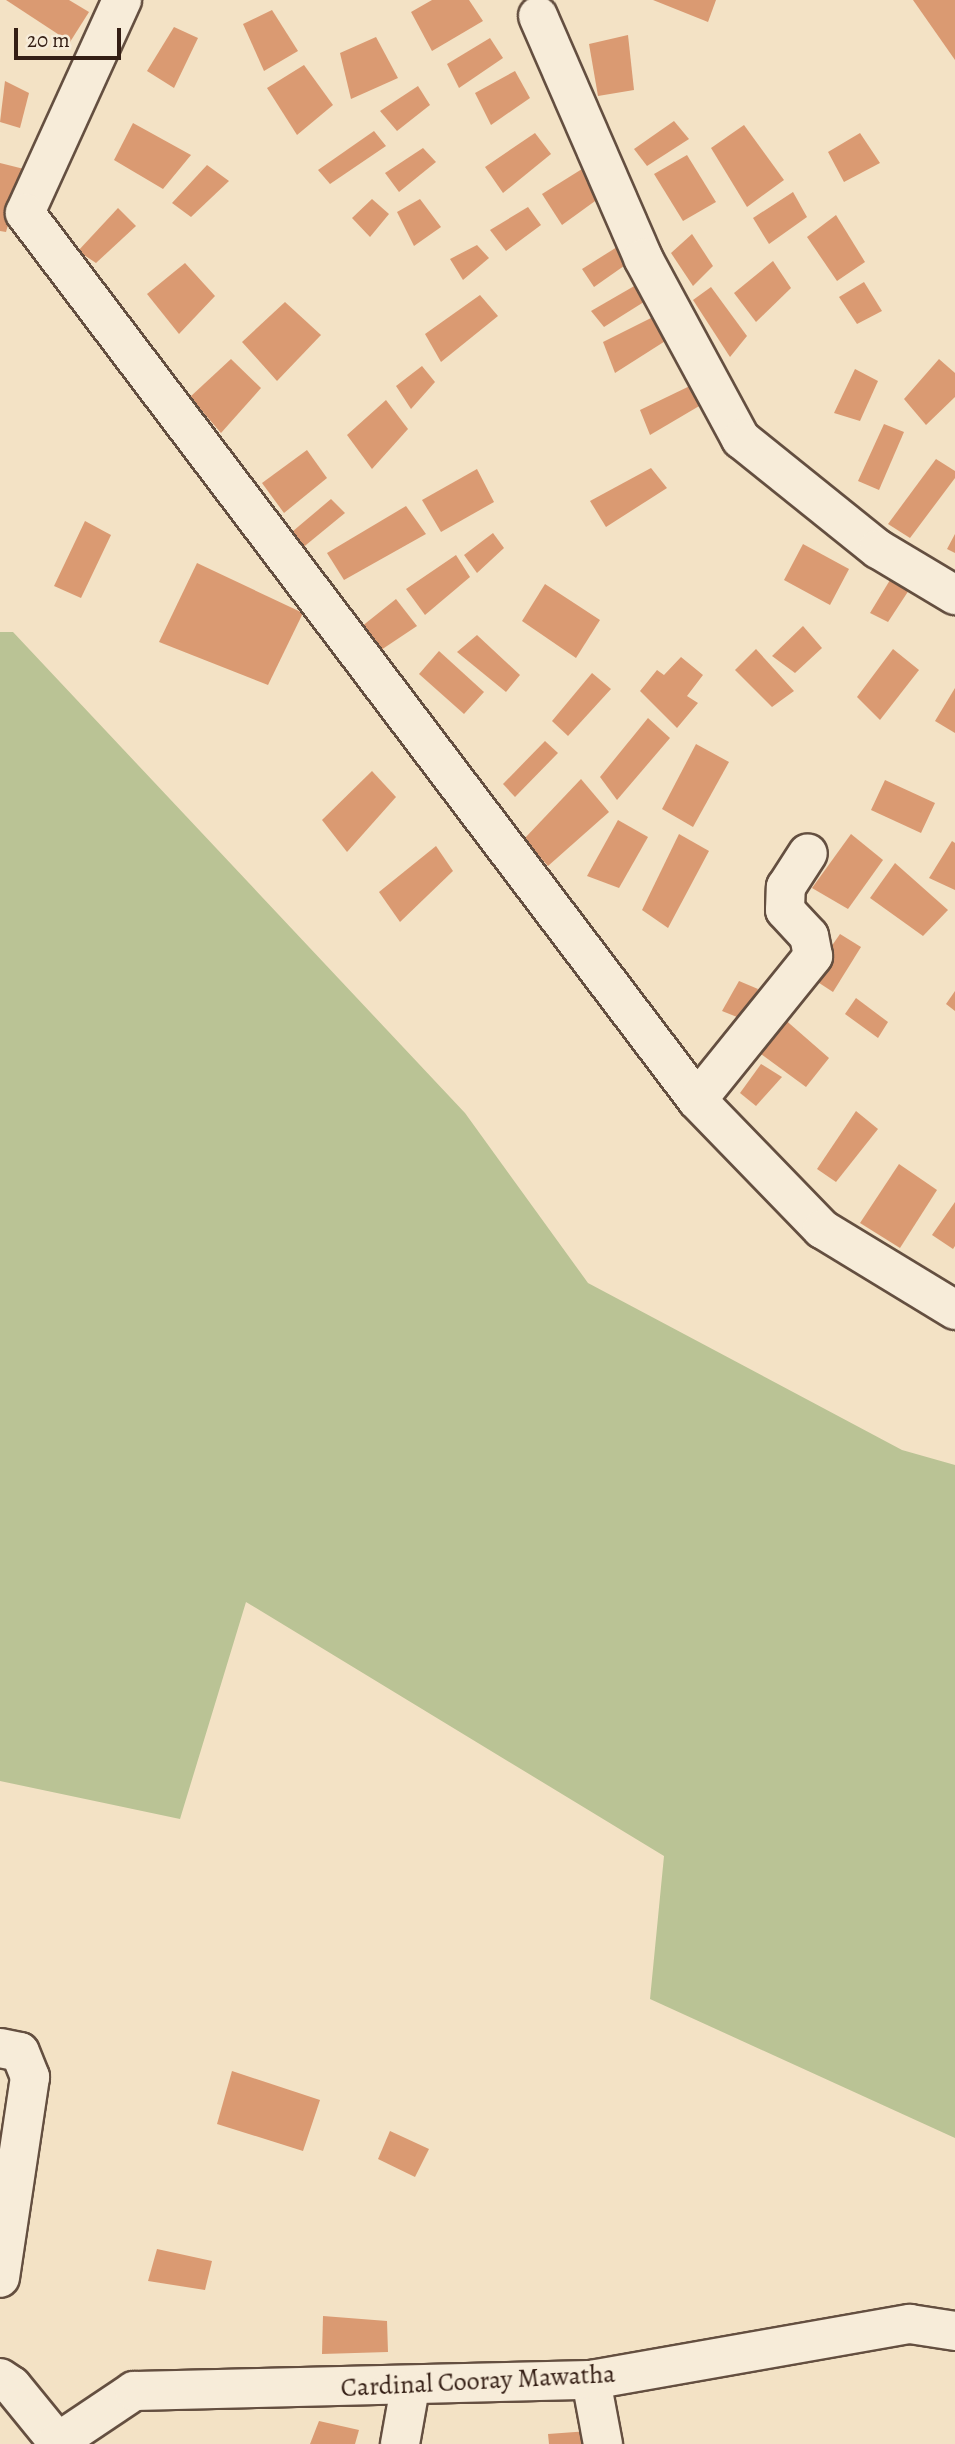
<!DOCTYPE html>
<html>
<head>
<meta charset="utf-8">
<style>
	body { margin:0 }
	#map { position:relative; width:955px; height:2444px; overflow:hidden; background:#f3e2c5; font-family:Alegreya,serif }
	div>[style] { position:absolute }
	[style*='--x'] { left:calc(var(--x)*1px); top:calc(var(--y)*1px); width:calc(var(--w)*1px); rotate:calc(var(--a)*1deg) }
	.green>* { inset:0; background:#bac395 }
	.building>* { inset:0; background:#da9a72 }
	.roads { filter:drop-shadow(2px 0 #644f40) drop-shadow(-2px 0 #644f40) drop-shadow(0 2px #644f40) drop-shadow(0 -2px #644f40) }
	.minor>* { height:38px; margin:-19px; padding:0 19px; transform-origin:19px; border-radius:19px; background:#f7ecd9 }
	span { translate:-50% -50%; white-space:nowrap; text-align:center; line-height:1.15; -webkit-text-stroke:6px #f7ecd9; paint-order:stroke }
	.street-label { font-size:26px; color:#341e14 }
	.scale { position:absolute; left:14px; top:28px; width:107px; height:32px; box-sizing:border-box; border:4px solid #341e14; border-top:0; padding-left:9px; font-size:21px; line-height:24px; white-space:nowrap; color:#341e14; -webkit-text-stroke:5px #f7ecd9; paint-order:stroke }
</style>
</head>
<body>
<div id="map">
	<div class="green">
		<i style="clip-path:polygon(0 632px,13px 632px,465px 1113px,588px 1283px,902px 1450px,955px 1465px,955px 2138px,650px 1999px,664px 1856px,246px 1602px,180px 1819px,0 1781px)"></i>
	</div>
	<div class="building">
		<i style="clip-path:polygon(6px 0,69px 0,89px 12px,70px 42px)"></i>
		<i style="clip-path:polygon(432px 0,469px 0,483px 21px,432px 51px,411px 12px)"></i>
		<i style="clip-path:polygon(653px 0,716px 0,708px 22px)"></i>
		<i style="clip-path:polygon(913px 0,955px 0,955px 60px)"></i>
		<i style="clip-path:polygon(272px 10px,298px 51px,264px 71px,243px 24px)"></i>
		<i style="clip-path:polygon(174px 27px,198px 38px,174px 88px,147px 71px)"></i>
		<i style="clip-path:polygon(628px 35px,634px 90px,598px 96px,589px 44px)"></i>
		<i style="clip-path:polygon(376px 37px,398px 78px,351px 99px,340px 53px)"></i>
		<i style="clip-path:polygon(490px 38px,503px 58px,459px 88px,447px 64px)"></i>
		<i style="clip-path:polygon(304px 65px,333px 105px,297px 135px,267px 88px)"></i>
		<i style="clip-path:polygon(515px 71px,530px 98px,491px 125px,475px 93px)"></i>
		<i style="clip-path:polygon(5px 81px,29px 93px,20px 128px,0 122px)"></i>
		<i style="clip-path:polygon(418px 86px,430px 105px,397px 131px,380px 111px)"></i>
		<i style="clip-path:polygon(674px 121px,689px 139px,647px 166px,634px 149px)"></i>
		<i style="clip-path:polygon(133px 123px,191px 155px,163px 189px,114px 160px)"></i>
		<i style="clip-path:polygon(744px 125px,784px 180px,747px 207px,711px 148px)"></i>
		<i style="clip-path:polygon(374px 131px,386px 146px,330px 184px,318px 170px)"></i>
		<i style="clip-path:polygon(535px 133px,551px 154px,503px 193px,485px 167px)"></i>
		<i style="clip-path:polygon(860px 133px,880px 163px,844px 182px,828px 152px)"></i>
		<i style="clip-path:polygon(423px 148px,436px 162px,399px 192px,385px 173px)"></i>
		<i style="clip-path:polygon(687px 155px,716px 202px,683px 221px,654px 174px)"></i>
		<i style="clip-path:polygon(0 163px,24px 169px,6px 232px,0 231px)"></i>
		<i style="clip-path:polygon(207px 165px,229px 181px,191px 217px,172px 203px)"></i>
		<i style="clip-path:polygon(582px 169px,602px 196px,562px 225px,542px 194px)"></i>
		<i style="clip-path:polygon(793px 192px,807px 217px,769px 244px,753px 218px)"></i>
		<i style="clip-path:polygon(372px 199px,389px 214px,370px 237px,352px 218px)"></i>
		<i style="clip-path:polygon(420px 199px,441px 227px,414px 246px,397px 212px)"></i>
		<i style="clip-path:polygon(528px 207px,541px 225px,506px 251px,490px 230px)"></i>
		<i style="clip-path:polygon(118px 208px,136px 226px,96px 263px,78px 251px)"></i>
		<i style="clip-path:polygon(836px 215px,865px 262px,837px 281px,807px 237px)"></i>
		<i style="clip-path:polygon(692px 234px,713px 266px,693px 286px,671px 253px)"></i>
		<i style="clip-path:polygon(477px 245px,489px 258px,463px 280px,450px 259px)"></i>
		<i style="clip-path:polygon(617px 247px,631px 261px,594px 287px,582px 269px)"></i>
		<i style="clip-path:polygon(773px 261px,791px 288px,756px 322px,734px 293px)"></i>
		<i style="clip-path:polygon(185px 263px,215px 296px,179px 334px,147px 294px)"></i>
		<i style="clip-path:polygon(864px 282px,882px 311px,857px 324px,839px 297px)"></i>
		<i style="clip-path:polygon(636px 285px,647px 300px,604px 327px,591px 311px)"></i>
		<i style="clip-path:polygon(711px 287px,747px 336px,730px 357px,693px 300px)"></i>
		<i style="clip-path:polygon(480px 295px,498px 316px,441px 362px,425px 334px)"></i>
		<i style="clip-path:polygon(285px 302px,321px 335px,277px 381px,242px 342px)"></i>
		<i style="clip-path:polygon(657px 315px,670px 338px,615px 373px,603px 342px)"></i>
		<i style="clip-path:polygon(231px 359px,261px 388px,221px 433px,190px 397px)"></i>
		<i style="clip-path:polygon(939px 359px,955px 373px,955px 397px,926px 425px,904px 399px)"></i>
		<i style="clip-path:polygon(422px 366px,435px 382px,411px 409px,396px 386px)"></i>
		<i style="clip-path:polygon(855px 369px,878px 381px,860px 421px,834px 413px)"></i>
		<i style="clip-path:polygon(696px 383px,706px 402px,650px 435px,640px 410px)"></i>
		<i style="clip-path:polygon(386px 400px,408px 429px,372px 469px,347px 435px)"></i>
		<i style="clip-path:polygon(884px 424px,904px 432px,879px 490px,858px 481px)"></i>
		<i style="clip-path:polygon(307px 450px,327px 478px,284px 513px,262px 483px)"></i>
		<i style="clip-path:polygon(936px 459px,955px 471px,955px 478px,910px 538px,888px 524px)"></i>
		<i style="clip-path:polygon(651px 468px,667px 488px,606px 527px,590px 501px)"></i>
		<i style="clip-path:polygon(477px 469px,494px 502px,441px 532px,422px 500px)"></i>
		<i style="clip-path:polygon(331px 499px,345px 513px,295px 554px,286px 537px)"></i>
		<i style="clip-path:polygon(406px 506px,426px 534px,344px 580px,327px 553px)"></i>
		<i style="clip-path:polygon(85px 521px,111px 535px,81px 598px,54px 586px)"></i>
		<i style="clip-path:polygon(493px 533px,504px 548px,477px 573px,464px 555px)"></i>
		<i style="clip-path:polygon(955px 534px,955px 553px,947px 549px)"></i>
		<i style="clip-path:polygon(803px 544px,849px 569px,830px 605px,784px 580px)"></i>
		<i style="clip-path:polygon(456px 555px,470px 577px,425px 615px,406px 589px)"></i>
		<i style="clip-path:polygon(197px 563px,303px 613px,268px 685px,159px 642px)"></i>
		<i style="clip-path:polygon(890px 580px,909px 590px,888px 622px,870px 613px)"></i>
		<i style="clip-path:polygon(545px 584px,600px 620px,576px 658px,522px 621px)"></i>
		<i style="clip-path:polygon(396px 599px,417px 626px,378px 652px,361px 627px)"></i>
		<i style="clip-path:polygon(803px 626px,822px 648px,795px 673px,772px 656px)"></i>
		<i style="clip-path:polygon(477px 635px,520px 675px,506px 692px,457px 652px)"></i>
		<i style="clip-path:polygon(756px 649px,794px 691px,772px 707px,735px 670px)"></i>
		<i style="clip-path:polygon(893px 649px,919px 670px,880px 720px,857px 697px)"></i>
		<i style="clip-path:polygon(439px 651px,484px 692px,464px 714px,419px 674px)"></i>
		<i style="clip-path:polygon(681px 657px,703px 675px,687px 696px,698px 703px,677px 728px,640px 691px,657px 670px,664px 675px)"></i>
		<i style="clip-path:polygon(592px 673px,611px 689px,568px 736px,552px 721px)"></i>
		<i style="clip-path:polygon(955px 688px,955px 733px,935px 721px)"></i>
		<i style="clip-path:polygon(648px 718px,670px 738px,617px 800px,600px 777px)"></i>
		<i style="clip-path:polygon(545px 741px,558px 753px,515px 797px,503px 784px)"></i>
		<i style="clip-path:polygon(696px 744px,729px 762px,693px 827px,662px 809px)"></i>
		<i style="clip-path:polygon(372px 771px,396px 797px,347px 852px,322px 820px)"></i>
		<i style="clip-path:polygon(581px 779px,609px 812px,548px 866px,524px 839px)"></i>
		<i style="clip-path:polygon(885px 780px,935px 803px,921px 833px,871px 810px)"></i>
		<i style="clip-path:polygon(618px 820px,648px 837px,619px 888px,587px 876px)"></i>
		<i style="clip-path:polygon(679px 834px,709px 851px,668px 928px,642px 910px)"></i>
		<i style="clip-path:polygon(851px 834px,883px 860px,848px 909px,812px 888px)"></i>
		<i style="clip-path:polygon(952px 841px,955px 843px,955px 890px,929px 878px)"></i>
		<i style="clip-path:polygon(436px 846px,453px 871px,400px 922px,379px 892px)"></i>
		<i style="clip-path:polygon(895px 863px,948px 910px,923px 936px,870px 898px)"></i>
		<i style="clip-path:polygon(840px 934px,861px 947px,833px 992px,810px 977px)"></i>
		<i style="clip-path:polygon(739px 981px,758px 989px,742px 1019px,722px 1011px)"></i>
		<i style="clip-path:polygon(955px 991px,955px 1011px,946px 1004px)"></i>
		<i style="clip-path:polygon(856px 998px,888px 1022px,878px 1038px,845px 1014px)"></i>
		<i style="clip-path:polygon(782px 1017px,829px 1058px,806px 1087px,757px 1051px)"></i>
		<i style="clip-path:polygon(761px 1064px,782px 1077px,756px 1106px,740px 1093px)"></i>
		<i style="clip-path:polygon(856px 1111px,878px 1129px,836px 1182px,817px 1169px)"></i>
		<i style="clip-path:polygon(899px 1164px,937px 1190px,900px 1248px,860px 1223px)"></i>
		<i style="clip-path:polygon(955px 1202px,955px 1246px,953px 1249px,932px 1235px)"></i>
		<i style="clip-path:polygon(232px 2071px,320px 2100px,303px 2151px,217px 2124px)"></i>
		<i style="clip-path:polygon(390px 2131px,429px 2149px,415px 2177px,378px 2159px)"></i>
		<i style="clip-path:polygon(157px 2249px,212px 2261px,205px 2290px,148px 2281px)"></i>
		<i style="clip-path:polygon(323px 2316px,387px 2321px,388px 2352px,322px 2354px)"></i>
		<i style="clip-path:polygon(319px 2421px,359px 2430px,355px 2444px,310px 2444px)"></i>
		<i style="clip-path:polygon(589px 2431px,591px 2444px,549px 2444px,548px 2434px)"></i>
	</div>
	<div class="roads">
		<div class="minor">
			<i style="--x:122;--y:0;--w:234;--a:114.5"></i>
			<i style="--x:25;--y:213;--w:1113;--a:52.85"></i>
			<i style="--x:697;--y:1100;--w:180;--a:45.9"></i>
			<i style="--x:822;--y:1229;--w:156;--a:31.3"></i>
			<i style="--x:538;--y:16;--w:264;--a:66.5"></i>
			<i style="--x:643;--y:258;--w:206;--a:61.6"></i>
			<i style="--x:741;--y:439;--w:176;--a:38.8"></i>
			<i style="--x:878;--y:549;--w:90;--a:30.9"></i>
			<i style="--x:697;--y:1100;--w:185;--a:-51.1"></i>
			<i style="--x:813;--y:956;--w:20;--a:-101"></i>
			<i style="--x:809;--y:936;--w:35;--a:-133"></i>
			<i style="--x:785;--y:910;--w:23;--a:-88"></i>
			<i style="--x:786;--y:887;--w:40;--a:-57.1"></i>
			<i style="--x:0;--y:2048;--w:20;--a:11"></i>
			<i style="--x:20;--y:2052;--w:27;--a:68"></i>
			<i style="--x:30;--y:2077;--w:203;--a:98.5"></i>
			<i style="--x:0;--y:2378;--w:14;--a:34"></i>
			<i style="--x:12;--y:2386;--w:70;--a:50.8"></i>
			<i style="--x:591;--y:2380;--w:65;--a:79.4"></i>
			<i style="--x:55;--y:2444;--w:95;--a:-33.9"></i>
			<i style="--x:134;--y:2391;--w:457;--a:-1.4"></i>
			<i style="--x:591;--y:2380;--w:324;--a:-10"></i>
			<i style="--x:910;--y:2324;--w:46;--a:8.8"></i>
			<i style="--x:400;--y:2444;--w:57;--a:-79.9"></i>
		</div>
	</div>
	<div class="street-label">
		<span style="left:478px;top:2381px;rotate:-3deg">Cardinal Cooray Mawatha</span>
	</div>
	<div class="scale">20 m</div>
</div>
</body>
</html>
